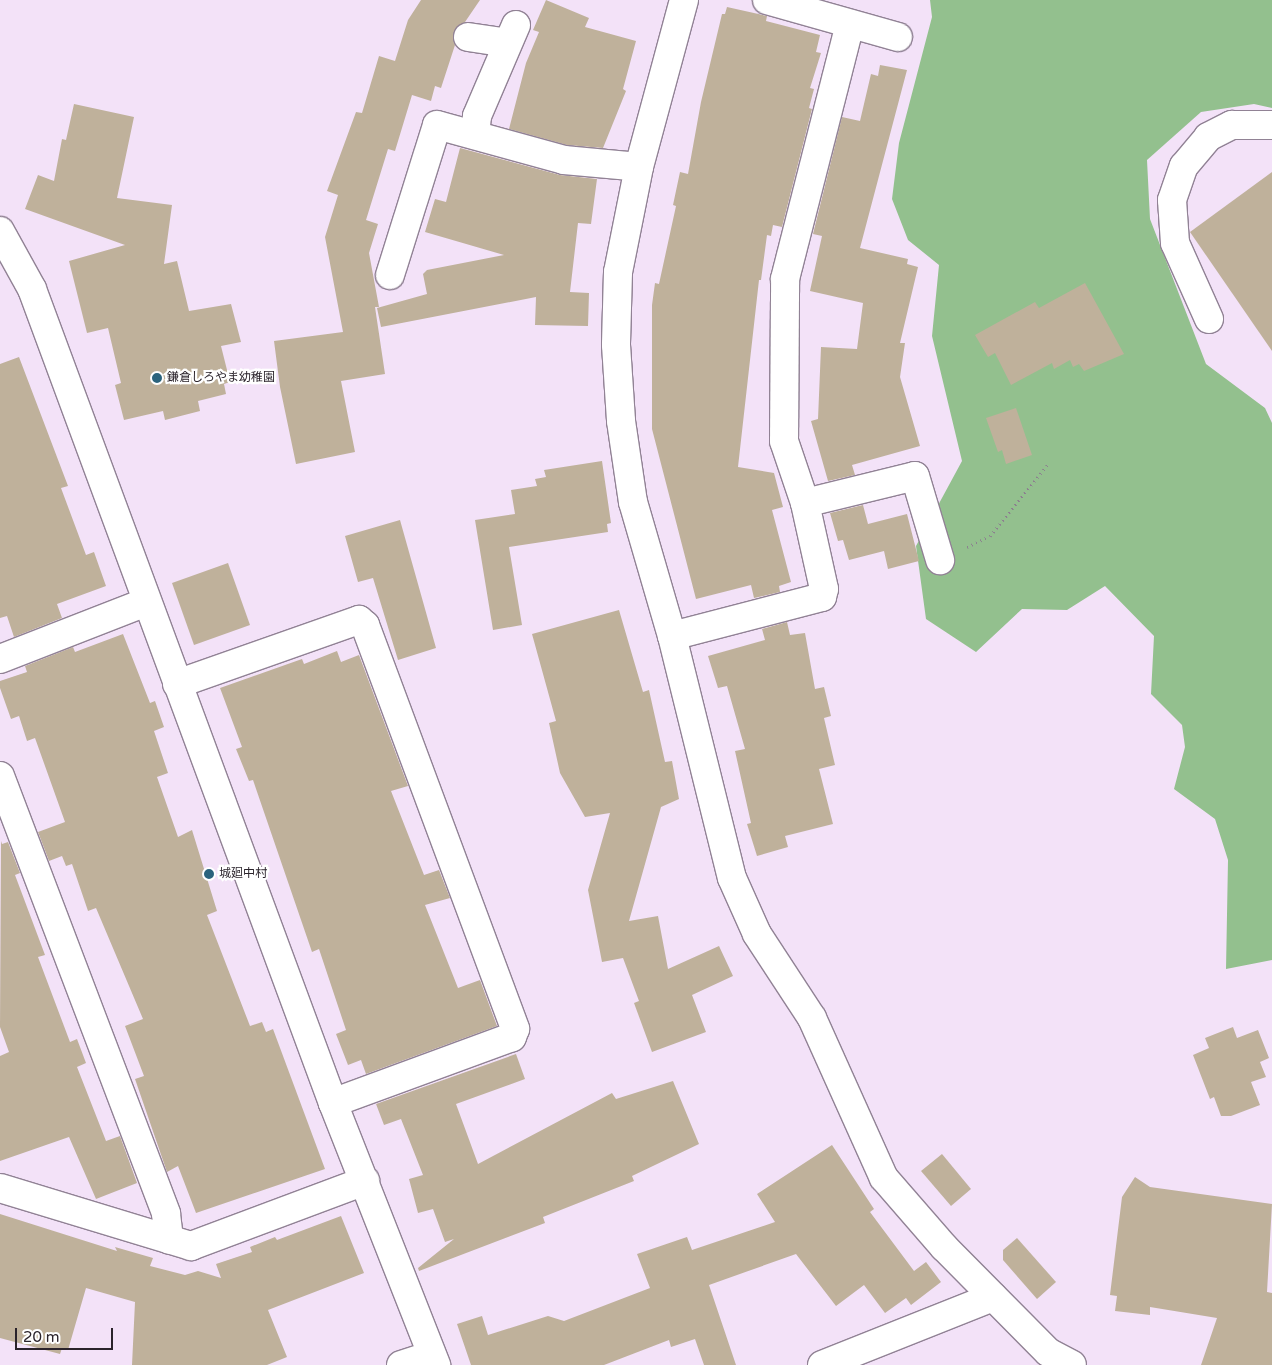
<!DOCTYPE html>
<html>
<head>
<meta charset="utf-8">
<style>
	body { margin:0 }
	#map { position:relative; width:1272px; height:1365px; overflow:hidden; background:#f3e2f8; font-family:"Varela Round","Noto Sans JP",sans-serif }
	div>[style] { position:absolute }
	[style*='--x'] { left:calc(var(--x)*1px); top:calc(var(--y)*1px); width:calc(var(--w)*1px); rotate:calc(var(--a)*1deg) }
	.forest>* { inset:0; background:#93c08e }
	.building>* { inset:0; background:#bfb19b }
	.path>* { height:3px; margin-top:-1.5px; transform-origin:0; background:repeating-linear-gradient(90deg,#8c808f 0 1px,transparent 0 5px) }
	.roads { filter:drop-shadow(1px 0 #918295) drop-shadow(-1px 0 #918295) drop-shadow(0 1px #918295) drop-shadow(0 -1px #918295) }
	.minor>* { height:28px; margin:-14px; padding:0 14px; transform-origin:14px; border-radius:14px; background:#fff }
	.dots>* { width:14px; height:14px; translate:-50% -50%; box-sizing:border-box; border:2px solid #fff; border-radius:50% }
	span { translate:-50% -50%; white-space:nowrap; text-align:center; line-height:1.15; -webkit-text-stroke:4.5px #fff; paint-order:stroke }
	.poi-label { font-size:12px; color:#2a232b }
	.left { translate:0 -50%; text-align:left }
	.scale { position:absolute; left:15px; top:1328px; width:98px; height:22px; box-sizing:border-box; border:2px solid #2a232b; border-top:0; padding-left:6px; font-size:15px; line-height:18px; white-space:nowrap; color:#2a232b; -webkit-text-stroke:4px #fff; paint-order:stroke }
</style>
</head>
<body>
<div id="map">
	<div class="forest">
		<i style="clip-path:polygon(930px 0,1272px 0,1272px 108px,1254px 104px,1201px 112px,1147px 160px,1150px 219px,1206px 364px,1265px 408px,1272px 423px,1272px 960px,1226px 969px,1228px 860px,1215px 819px,1174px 789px,1185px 747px,1182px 725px,1151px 694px,1154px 636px,1105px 586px,1067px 610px,1022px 609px,976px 652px,926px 619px,916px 546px,962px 461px,932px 336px,939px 265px,908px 240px,892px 199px,899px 143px,932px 17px)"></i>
	</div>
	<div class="building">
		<i style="clip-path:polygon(421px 0,480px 0,465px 22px,456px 28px,453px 35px,455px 45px,441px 88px,435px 86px,431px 101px,412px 95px,395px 151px,388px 149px,366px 220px,378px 224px,369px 253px,379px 307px,375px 307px,385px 374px,341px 381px,355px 452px,296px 464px,280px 387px,274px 341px,343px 332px,325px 237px,338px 195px,327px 191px,356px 112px,362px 113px,379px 56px,395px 61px,408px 20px)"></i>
		<i style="clip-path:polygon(546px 0,589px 18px,585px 27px,636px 41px,623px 89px,626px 91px,603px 148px,567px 145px,509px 129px,526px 63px,539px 32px,533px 30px)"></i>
		<i style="clip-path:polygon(727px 7px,767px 16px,766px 21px,820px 35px,816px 52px,821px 53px,810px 88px,814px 89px,809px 108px,812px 109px,782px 227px,773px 225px,771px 236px,767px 235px,761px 280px,759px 280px,738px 467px,774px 473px,783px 507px,772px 510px,791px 582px,779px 586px,780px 592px,754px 598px,751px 585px,696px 599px,652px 429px,652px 305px,655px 283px,659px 284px,676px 206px,673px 205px,680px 172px,688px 174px,701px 102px,722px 14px,725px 14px)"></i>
		<i style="clip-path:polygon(880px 65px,907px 70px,860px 248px,908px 259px,907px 264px,918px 267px,900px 343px,905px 343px,900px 377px,920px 446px,852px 465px,855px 475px,828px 481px,811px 421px,818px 419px,821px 347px,857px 349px,863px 303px,810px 291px,822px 236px,813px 234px,842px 117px,860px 121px,871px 74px,878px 76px)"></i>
		<i style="clip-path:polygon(74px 104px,134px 117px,117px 198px,172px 205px,164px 264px,177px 261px,189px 311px,231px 304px,241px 342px,221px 346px,230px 382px,224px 384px,226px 394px,198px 401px,200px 411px,165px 420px,163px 411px,124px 420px,115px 385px,121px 383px,108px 328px,87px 333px,69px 261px,125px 245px,25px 209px,38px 175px,54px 181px,62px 139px,66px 140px)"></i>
		<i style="clip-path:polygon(460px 148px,560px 175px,597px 179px,591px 224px,578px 223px,570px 292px,589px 293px,588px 326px,535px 325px,536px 297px,381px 327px,377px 308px,427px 294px,423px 274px,427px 270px,504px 255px,425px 232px,435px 199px,446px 202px)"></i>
		<i style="clip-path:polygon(1272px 172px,1272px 351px,1190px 232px)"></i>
		<i style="clip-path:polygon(1085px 283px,1124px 354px,1084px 371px,1079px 364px,1073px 367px,1070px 360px,1054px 369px,1052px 363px,1011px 385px,995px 353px,988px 357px,975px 335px,1035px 302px,1039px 308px)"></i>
		<i style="clip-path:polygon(19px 357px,68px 486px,61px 488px,86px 555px,94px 552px,106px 586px,57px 604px,62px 618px,14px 637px,7px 616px,0 618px,0 364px)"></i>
		<i style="clip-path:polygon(1016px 408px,1032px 455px,1006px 464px,1002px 450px,998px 452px,986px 418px)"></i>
		<i style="clip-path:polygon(602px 461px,611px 523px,607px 524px,608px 532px,509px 547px,522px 625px,493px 630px,475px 520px,515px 514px,511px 490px,537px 486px,535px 479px,546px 477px,544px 470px)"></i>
		<i style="clip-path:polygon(863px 505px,868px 524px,907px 514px,919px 561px,888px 569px,884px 551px,849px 560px,843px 540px,838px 541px,830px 513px)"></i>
		<i style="clip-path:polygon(400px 520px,436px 648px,398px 660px,373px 578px,358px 582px,345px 536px)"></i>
		<i style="clip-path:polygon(228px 563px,250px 625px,194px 645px,172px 583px)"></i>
		<i style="clip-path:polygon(619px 610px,643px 692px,649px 690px,665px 762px,672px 761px,679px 799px,661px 807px,629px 921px,658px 916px,668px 969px,719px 946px,733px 976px,692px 995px,706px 1032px,652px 1052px,634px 1003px,639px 1001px,623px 958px,602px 962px,588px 890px,610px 813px,585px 817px,560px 773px,549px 723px,556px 721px,532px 634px)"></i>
		<i style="clip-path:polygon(787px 622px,790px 635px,805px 633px,815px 689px,824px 687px,831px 716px,824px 718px,835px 765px,819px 769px,833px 824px,785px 836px,788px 847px,757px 856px,747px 824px,751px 823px,735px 751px,745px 749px,727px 686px,718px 688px,708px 656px,765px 640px,762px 629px)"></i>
		<i style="clip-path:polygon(123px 634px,150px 703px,155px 701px,164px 727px,154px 731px,168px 773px,157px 777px,178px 837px,192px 830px,217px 911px,207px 915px,250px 1026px,262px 1022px,266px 1032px,273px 1029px,325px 1169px,196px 1213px,178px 1166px,167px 1172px,135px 1079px,144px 1076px,125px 1026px,143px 1019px,96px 908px,88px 911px,72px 864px,66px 866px,62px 856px,49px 861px,38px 832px,65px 822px,35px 738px,27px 741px,19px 716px,11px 719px,0 688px,0 681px,27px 672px,25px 666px,73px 647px,75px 652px)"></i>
		<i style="clip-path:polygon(337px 651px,341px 662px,359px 655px,408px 786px,391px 791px,424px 875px,439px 870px,450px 898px,425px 905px,458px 988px,480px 980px,497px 1026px,366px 1074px,361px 1060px,348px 1065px,336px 1034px,346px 1030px,319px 949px,312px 952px,253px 780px,249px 781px,236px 749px,242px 747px,220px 688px,302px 659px,304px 664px)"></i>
		<i style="clip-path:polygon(1px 841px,2px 844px,8px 842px,20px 873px,15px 875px,45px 955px,38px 957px,70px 1042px,77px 1039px,86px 1063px,77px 1067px,106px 1141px,120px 1136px,137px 1183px,96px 1199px,69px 1137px,0 1161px,0 1056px,9px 1052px,0 1027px)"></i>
		<i style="clip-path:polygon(1233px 1027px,1237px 1038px,1258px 1030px,1269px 1058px,1260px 1062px,1266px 1077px,1251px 1082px,1260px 1105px,1231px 1116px,1221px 1116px,1214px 1097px,1210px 1099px,1193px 1055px,1209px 1048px,1205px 1038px)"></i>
		<i style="clip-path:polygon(516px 1054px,525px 1079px,456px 1104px,478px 1164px,612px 1093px,616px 1099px,673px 1081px,699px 1144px,632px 1176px,634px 1181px,543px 1217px,545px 1223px,419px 1271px,418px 1268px,454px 1239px,445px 1242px,433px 1209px,418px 1213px,409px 1179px,423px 1175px,401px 1119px,384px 1125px,376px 1104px)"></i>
		<i style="clip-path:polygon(832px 1145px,874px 1209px,870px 1212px,914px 1271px,926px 1262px,941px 1282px,911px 1305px,906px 1298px,885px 1313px,864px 1285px,836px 1306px,796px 1254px,709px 1285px,736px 1365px,704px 1365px,695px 1339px,671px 1347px,669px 1340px,604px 1365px,471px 1365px,457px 1324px,482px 1316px,488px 1335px,548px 1316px,564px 1321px,650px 1288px,637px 1254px,687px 1237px,692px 1250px,775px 1222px,757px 1194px)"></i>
		<i style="clip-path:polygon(942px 1154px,971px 1189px,951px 1206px,921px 1171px)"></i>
		<i style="clip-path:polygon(1135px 1177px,1150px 1187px,1272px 1204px,1267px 1292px,1272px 1293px,1272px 1365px,1201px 1365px,1217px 1318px,1150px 1307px,1150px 1315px,1115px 1311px,1117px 1296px,1110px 1295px,1122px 1197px)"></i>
		<i style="clip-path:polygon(0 1214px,117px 1251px,115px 1247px,153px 1258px,150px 1266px,185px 1275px,198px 1271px,221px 1278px,216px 1264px,252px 1252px,250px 1247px,275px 1237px,277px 1240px,341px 1216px,364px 1273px,268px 1310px,287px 1357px,267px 1365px,132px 1365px,135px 1302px,86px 1288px,68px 1350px,62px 1348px,60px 1354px,0 1338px)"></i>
		<i style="clip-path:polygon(1017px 1238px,1056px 1282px,1037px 1299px,1003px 1260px,1003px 1250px)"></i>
	</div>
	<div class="path">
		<i style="--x:967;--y:547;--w:25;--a:-26"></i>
		<i style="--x:990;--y:536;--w:94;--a:-51.1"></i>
	</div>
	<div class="roads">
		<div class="minor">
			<i style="--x:684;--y:0;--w:173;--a:105.1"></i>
			<i style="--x:639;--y:167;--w:107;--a:101.3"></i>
			<i style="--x:618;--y:272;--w:73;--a:91.6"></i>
			<i style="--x:616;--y:345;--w:76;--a:86.2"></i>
			<i style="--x:621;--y:421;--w:82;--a:81.6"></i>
			<i style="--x:633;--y:502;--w:140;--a:73.8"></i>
			<i style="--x:672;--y:636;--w:249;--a:76.1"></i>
			<i style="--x:732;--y:878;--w:61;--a:65.9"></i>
			<i style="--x:757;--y:934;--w:100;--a:56.8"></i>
			<i style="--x:812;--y:1018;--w:175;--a:65.8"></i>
			<i style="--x:884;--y:1178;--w:91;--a:49"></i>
			<i style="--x:944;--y:1247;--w:148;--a:45.3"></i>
			<i style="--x:1048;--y:1352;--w:27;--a:28"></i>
			<i style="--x:767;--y:0;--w:136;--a:15.8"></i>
			<i style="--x:468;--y:37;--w:40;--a:8.5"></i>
			<i style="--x:475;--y:135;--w:19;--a:-84"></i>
			<i style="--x:477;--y:116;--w:99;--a:-66.8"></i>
			<i style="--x:0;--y:231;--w:66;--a:61.1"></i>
			<i style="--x:32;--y:289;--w:868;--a:69.71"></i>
			<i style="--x:333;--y:1103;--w:282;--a:68.5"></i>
			<i style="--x:390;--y:275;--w:157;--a:-72.6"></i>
			<i style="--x:437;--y:125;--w:132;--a:15.4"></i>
			<i style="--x:564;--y:160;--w:75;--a:5.3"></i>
			<i style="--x:1209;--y:319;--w:83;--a:-114.1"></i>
			<i style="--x:1175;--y:243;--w:43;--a:-94"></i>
			<i style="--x:1172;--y:200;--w:36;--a:-71"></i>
			<i style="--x:1184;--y:166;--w:38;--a:-50"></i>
			<i style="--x:1208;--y:137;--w:27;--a:-27"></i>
			<i style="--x:1232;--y:125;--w:40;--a:0"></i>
			<i style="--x:805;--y:503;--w:113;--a:-13.8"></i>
			<i style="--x:915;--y:476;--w:88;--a:73.4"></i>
			<i style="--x:672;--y:636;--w:155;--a:-14.6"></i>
			<i style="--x:822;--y:597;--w:8;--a:-76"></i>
			<i style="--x:824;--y:589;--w:88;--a:-102.5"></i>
			<i style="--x:805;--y:503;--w:65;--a:-108.7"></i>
			<i style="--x:784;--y:441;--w:162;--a:-89.6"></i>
			<i style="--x:785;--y:279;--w:263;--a:-75.7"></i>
			<i style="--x:0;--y:659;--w:157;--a:-21.3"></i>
			<i style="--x:177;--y:684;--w:193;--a:-19.4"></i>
			<i style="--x:359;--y:620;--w:8;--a:40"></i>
			<i style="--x:365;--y:625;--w:431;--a:69.6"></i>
			<i style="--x:515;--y:1029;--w:9;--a:111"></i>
			<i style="--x:512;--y:1037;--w:191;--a:159.8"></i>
			<i style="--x:0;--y:776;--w:468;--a:69.2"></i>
			<i style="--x:166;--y:1214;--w:26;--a:83"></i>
			<i style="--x:0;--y:1188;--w:200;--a:16.9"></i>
			<i style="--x:191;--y:1246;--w:186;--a:-20.5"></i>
			<i style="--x:401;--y:1365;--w:29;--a:-18"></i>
			<i style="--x:822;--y:1365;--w:184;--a:-21.7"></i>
		</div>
	</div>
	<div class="dots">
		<i style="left:157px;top:378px;background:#2b637d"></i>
		<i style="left:209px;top:874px;background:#2b637d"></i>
	</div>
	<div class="poi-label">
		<span class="left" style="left:167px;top:378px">鎌倉しろやま幼稚園</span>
		<span class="left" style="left:219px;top:874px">城廻中村</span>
	</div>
	<div class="scale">20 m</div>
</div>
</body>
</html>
